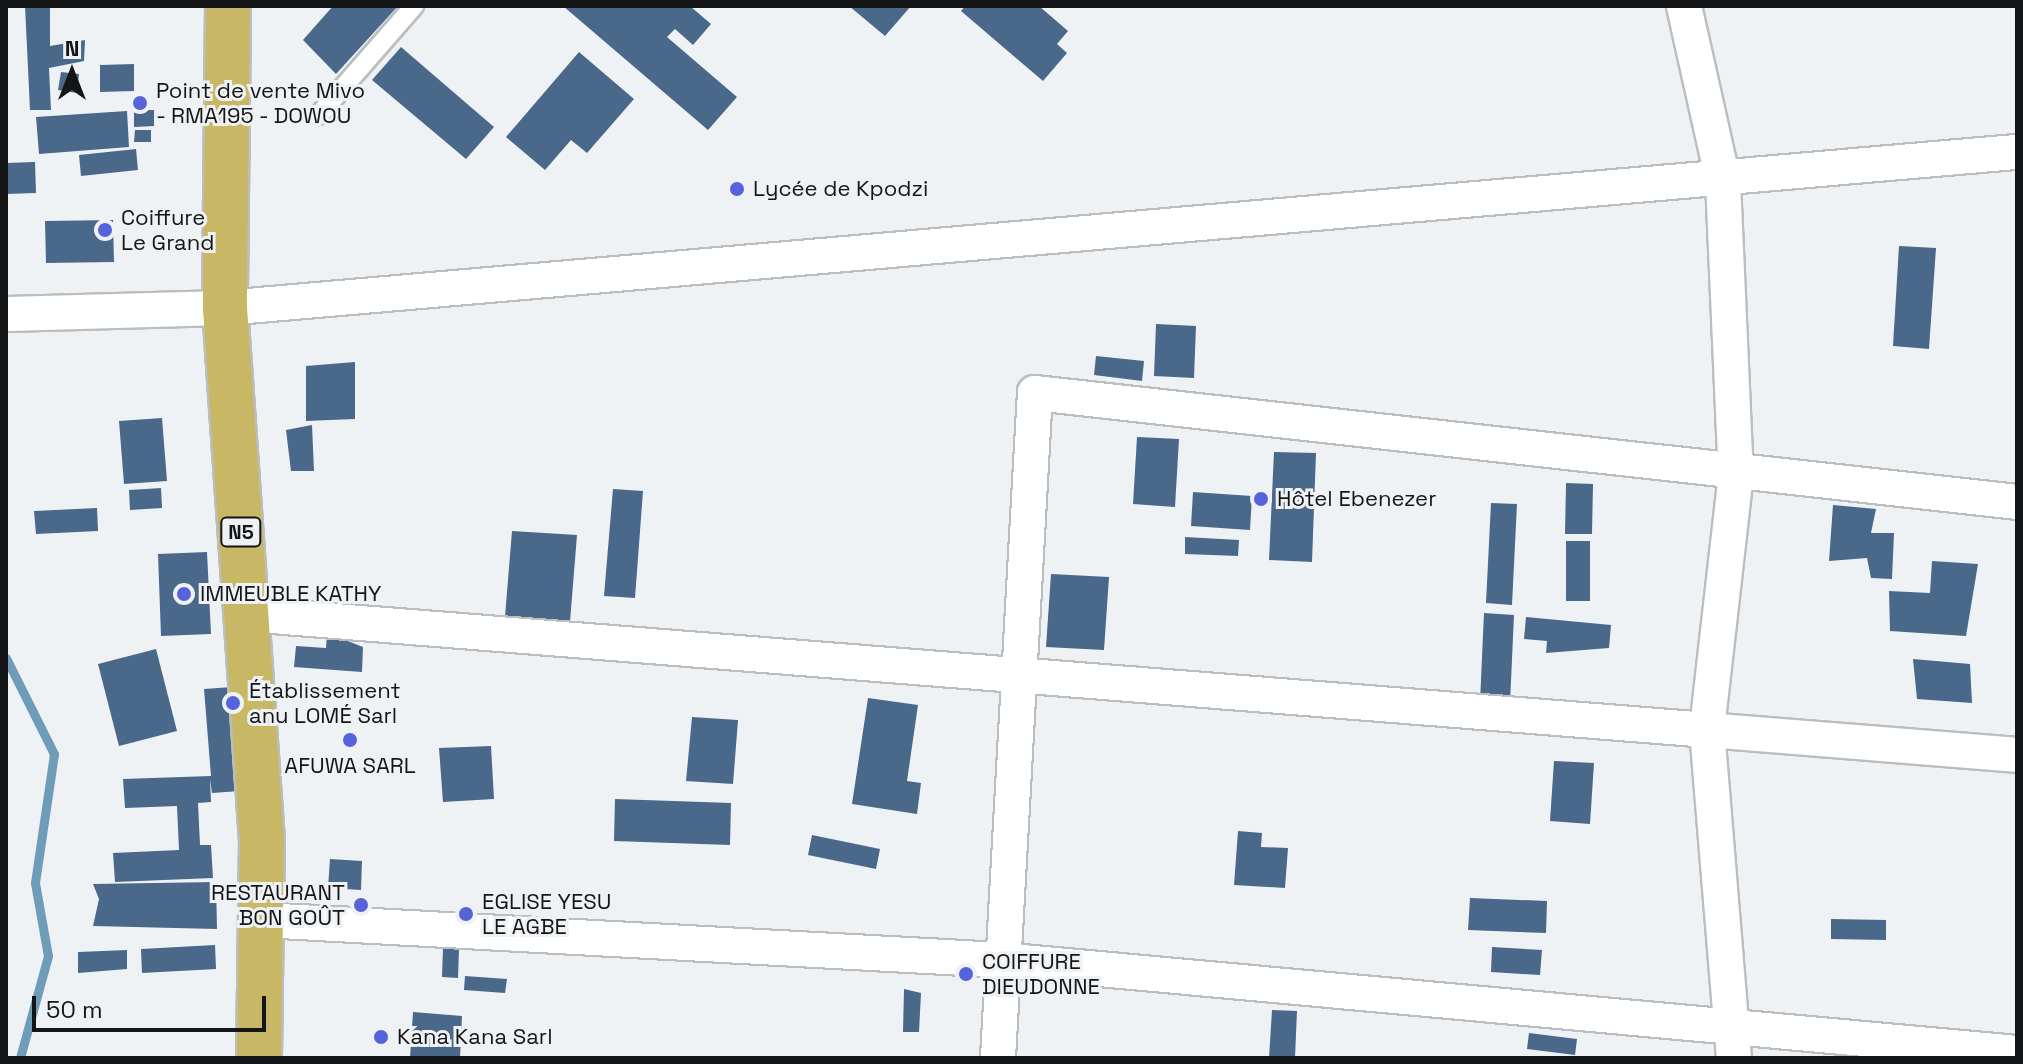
<!DOCTYPE html>
<html>
<head>
<meta charset="utf-8">
<style>
	body { margin:0 }
	#map { position:relative; width:2023px; height:1064px; overflow:hidden; background:#eff2f5; font-family:"Space Grotesk",sans-serif }
	div>[style] { position:absolute }
	[style*='--x'] { left:calc(var(--x)*1px); top:calc(var(--y)*1px); width:calc(var(--w)*1px); rotate:calc(var(--a)*1deg) }
	.stream>* { height:9px; margin:-4.5px; padding:0 4.5px; transform-origin:4.5px; border-radius:4.5px; background:#6f9cb9 }
	.building>* { inset:0; background:#49688a }
	.roads { filter:drop-shadow(2px 0 #bbbec0) drop-shadow(-2px 0 #bbbec0) drop-shadow(0 2px #bbbec0) drop-shadow(0 -2px #bbbec0) }
	.service>* { height:18px; margin:-9px; padding:0 9px; transform-origin:9px; border-radius:9px; background:#fff }
	.minor>* { height:34px; margin:-17px; padding:0 17px; transform-origin:17px; border-radius:17px; background:#fff }
	.primary>* { height:44px; margin:-22px; padding:0 22px; transform-origin:22px; border-radius:22px; background:#c8b866 }
	.dots>* { width:22px; height:22px; translate:-50% -50%; box-sizing:border-box; border:4px solid #eff2f5; border-radius:50% }
	span { translate:-50% -50%; white-space:nowrap; text-align:center; line-height:1.15; -webkit-text-stroke:6px #eff2f5; paint-order:stroke }
	.shield-label span { padding:2px 6px; background:#eff2f5; border:2px solid; border-radius:6px; -webkit-text-stroke-width:0 }
	.shield-label { font-size:20px; color:#141516; font-weight:700 }
	.poi-label { font-size:22px; color:#141516 }
	.left { translate:0 -50%; text-align:left }
	.right { translate:-100% -50%; text-align:right }
	.frame { position:absolute; inset:0; border:8px solid #141516; pointer-events:none }
	.north { position:absolute; left:32px; top:32px; width:80px; height:80px; -webkit-text-stroke:6px #eff2f5; paint-order:stroke; rotate:0deg; font-size:22px; font-weight:700; line-height:32px; text-align:center; color:#141516 }
	.north::after { content:''; display:block; margin:auto; width:28px; height:36px; background:#141516; clip-path:polygon(50% 0,100% 100%,50% 72%,0 100%) }
	.scale { position:absolute; left:32px; top:996px; width:234px; height:36px; box-sizing:border-box; border:4px solid #141516; border-top:0; padding-left:10px; font-size:24px; line-height:28px; white-space:nowrap; color:#141516; -webkit-text-stroke:6px #eff2f5; paint-order:stroke }
</style>
</head>
<body>
<div id="map">
	<div class="stream">
		<i style="--x:6;--y:658;--w:107;--a:63.4"></i>
		<i style="--x:54;--y:754;--w:130;--a:98.4"></i>
		<i style="--x:35;--y:883;--w:74;--a:79.9"></i>
		<i style="--x:48;--y:956;--w:106;--a:105.4"></i>
	</div>
	<div class="building">
		<i style="clip-path:polygon(25px 6px,50px 6px,50px 46px,85px 40px,84px 61px,49px 68px,51px 110px,30px 110px)"></i>
		<i style="clip-path:polygon(333px 6px,398px 6px,336px 74px,303px 40px)"></i>
		<i style="clip-path:polygon(563px 6px,690px 6px,711px 24px,693px 45px,675px 29px,667px 37px,737px 97px,708px 130px)"></i>
		<i style="clip-path:polygon(849px 6px,911px 6px,885px 36px)"></i>
		<i style="clip-path:polygon(965px 6px,1039px 6px,1068px 31px,1057px 44px,1067px 53px,1043px 81px,961px 11px)"></i>
		<i style="clip-path:polygon(401px 47px,494px 127px,466px 159px,372px 80px)"></i>
		<i style="clip-path:polygon(579px 52px,634px 99px,587px 153px,571px 140px,545px 170px,506px 137px)"></i>
		<i style="clip-path:polygon(134px 64px,134px 91px,100px 92px,100px 65px)"></i>
		<i style="clip-path:polygon(61px 72px,79px 74px,77px 93px,58px 90px)"></i>
		<i style="clip-path:polygon(134px 110px,154px 110px,154px 126px,134px 127px)"></i>
		<i style="clip-path:polygon(127px 111px,129px 147px,39px 154px,36px 117px)"></i>
		<i style="clip-path:polygon(135px 130px,151px 130px,151px 142px,134px 142px)"></i>
		<i style="clip-path:polygon(136px 149px,138px 170px,81px 176px,79px 155px)"></i>
		<i style="clip-path:polygon(35px 162px,36px 193px,6px 194px,6px 163px)"></i>
		<i style="clip-path:polygon(113px 220px,114px 262px,46px 263px,45px 221px)"></i>
		<i style="clip-path:polygon(1899px 246px,1936px 248px,1929px 349px,1893px 346px)"></i>
		<i style="clip-path:polygon(1156px 324px,1196px 326px,1194px 378px,1154px 376px)"></i>
		<i style="clip-path:polygon(1096px 356px,1144px 361px,1142px 381px,1094px 375px)"></i>
		<i style="clip-path:polygon(355px 362px,355px 419px,306px 421px,306px 366px)"></i>
		<i style="clip-path:polygon(162px 418px,167px 481px,124px 484px,119px 421px)"></i>
		<i style="clip-path:polygon(312px 425px,314px 471px,291px 471px,286px 430px)"></i>
		<i style="clip-path:polygon(1137px 437px,1179px 439px,1175px 507px,1133px 504px)"></i>
		<i style="clip-path:polygon(1274px 452px,1316px 453px,1312px 562px,1269px 560px)"></i>
		<i style="clip-path:polygon(1566px 483px,1593px 484px,1592px 534px,1565px 534px)"></i>
		<i style="clip-path:polygon(161px 488px,162px 508px,130px 510px,129px 490px)"></i>
		<i style="clip-path:polygon(613px 489px,643px 491px,635px 598px,604px 596px)"></i>
		<i style="clip-path:polygon(1193px 492px,1252px 496px,1250px 530px,1191px 526px)"></i>
		<i style="clip-path:polygon(1491px 503px,1517px 504px,1512px 605px,1486px 603px)"></i>
		<i style="clip-path:polygon(1833px 505px,1876px 509px,1871px 533px,1894px 533px,1892px 579px,1871px 578px,1867px 558px,1829px 561px)"></i>
		<i style="clip-path:polygon(97px 508px,98px 531px,36px 534px,34px 511px)"></i>
		<i style="clip-path:polygon(512px 531px,577px 535px,569px 634px,504px 629px)"></i>
		<i style="clip-path:polygon(1185px 537px,1239px 540px,1238px 556px,1185px 554px)"></i>
		<i style="clip-path:polygon(1566px 541px,1590px 541px,1590px 601px,1566px 601px)"></i>
		<i style="clip-path:polygon(207px 552px,211px 634px,161px 636px,158px 554px)"></i>
		<i style="clip-path:polygon(1932px 561px,1978px 564px,1966px 636px,1890px 631px,1889px 591px,1930px 593px)"></i>
		<i style="clip-path:polygon(1051px 574px,1109px 577px,1104px 650px,1046px 647px)"></i>
		<i style="clip-path:polygon(1484px 613px,1514px 615px,1510px 703px,1480px 702px)"></i>
		<i style="clip-path:polygon(1526px 617px,1611px 625px,1609px 648px,1546px 653px,1547px 641px,1524px 639px)"></i>
		<i style="clip-path:polygon(327px 633px,363px 647px,362px 672px,294px 667px,296px 646px,326px 648px)"></i>
		<i style="clip-path:polygon(156px 649px,177px 731px,119px 746px,98px 664px)"></i>
		<i style="clip-path:polygon(1913px 659px,1970px 664px,1972px 703px,1917px 699px)"></i>
		<i style="clip-path:polygon(246px 686px,254px 790px,212px 793px,210px 779px,211px 802px,198px 803px,200px 845px,211px 845px,213px 878px,115px 882px,113px 853px,179px 850px,177px 806px,125px 808px,123px 779px,211px 776px,204px 689px)"></i>
		<i style="clip-path:polygon(868px 698px,918px 705px,907px 781px,921px 783px,917px 814px,852px 804px)"></i>
		<i style="clip-path:polygon(692px 717px,738px 720px,733px 784px,686px 781px)"></i>
		<i style="clip-path:polygon(491px 746px,494px 799px,443px 802px,439px 748px)"></i>
		<i style="clip-path:polygon(1554px 761px,1594px 763px,1590px 824px,1550px 821px)"></i>
		<i style="clip-path:polygon(615px 799px,731px 803px,730px 845px,614px 841px)"></i>
		<i style="clip-path:polygon(1238px 831px,1262px 833px,1261px 847px,1288px 848px,1285px 888px,1234px 885px)"></i>
		<i style="clip-path:polygon(812px 835px,880px 849px,876px 869px,808px 855px)"></i>
		<i style="clip-path:polygon(330px 859px,362px 861px,361px 890px,328px 888px)"></i>
		<i style="clip-path:polygon(216px 882px,217px 929px,93px 926px,99px 899px,93px 884px)"></i>
		<i style="clip-path:polygon(1470px 898px,1547px 901px,1546px 933px,1468px 930px)"></i>
		<i style="clip-path:polygon(1831px 919px,1886px 920px,1886px 940px,1831px 939px)"></i>
		<i style="clip-path:polygon(215px 945px,216px 969px,142px 973px,141px 949px)"></i>
		<i style="clip-path:polygon(1492px 947px,1542px 950px,1540px 975px,1491px 972px)"></i>
		<i style="clip-path:polygon(443px 948px,459px 949px,458px 978px,442px 977px)"></i>
		<i style="clip-path:polygon(127px 950px,127px 969px,78px 973px,78px 952px)"></i>
		<i style="clip-path:polygon(465px 976px,507px 979px,505px 993px,464px 990px)"></i>
		<i style="clip-path:polygon(904px 989px,921px 993px,919px 1032px,903px 1032px)"></i>
		<i style="clip-path:polygon(1272px 1010px,1297px 1011px,1295px 1058px,1269px 1058px)"></i>
		<i style="clip-path:polygon(413px 1012px,462px 1016px,460px 1058px,410px 1058px)"></i>
		<i style="clip-path:polygon(1529px 1033px,1577px 1039px,1575px 1055px,1527px 1049px)"></i>
	</div>
	<div class="roads">
		<div class="service">
			<i style="--x:319;--y:115;--w:145;--a:-48.9"></i>
		</div>
		<div class="minor">
			<i style="--x:1684;--y:6;--w:179;--a:77.4"></i>
			<i style="--x:1723;--y:181;--w:293;--a:87.5"></i>
			<i style="--x:1736;--y:474;--w:258;--a:96.5"></i>
			<i style="--x:1707;--y:730;--w:311;--a:4.6"></i>
			<i style="--x:6;--y:314;--w:219;--a:-1.6"></i>
			<i style="--x:225;--y:308;--w:1799;--a:-4.98"></i>
			<i style="--x:247;--y:614;--w:1465;--a:4.54"></i>
			<i style="--x:1707;--y:730;--w:329;--a:85.3"></i>
			<i style="--x:262;--y:920;--w:740;--a:3.1"></i>
			<i style="--x:1001;--y:960;--w:1020;--a:5.23"></i>
			<i style="--x:998;--y:1058;--w:666;--a:-86.82"></i>
			<i style="--x:1035;--y:393;--w:988;--a:6.33"></i>
		</div>
		<div class="primary">
			<i style="--x:228;--y:6;--w:302;--a:90.6"></i>
			<i style="--x:225;--y:308;--w:534;--a:86.03"></i>
			<i style="--x:262;--y:841;--w:217;--a:90.8"></i>
		</div>
	</div>
	<div class="dots">
		<i style="left:140px;top:103px;background:#5763da"></i>
		<i style="left:737px;top:189px;background:#5763da"></i>
		<i style="left:105px;top:230px;background:#5763da"></i>
		<i style="left:1261px;top:499px;background:#5763da"></i>
		<i style="left:184px;top:594px;background:#5763da"></i>
		<i style="left:233px;top:703px;background:#5763da"></i>
		<i style="left:350px;top:740px;background:#5763da"></i>
		<i style="left:361px;top:905px;background:#5763da"></i>
		<i style="left:466px;top:914px;background:#5763da"></i>
		<i style="left:966px;top:974px;background:#5763da"></i>
		<i style="left:381px;top:1037px;background:#5763da"></i>
	</div>
	<div class="shield-label">
		<span style="left:241px;top:532px">N5</span>
	</div>
	<div class="poi-label">
		<span class="left" style="left:156px;top:103px">Point de vente Mivo<br>- RMA195 - DOWOU</span>
		<span class="left" style="left:753px;top:189px">Lycée de Kpodzi</span>
		<span class="left" style="left:121px;top:230px">Coiffure<br>Le Grand</span>
		<span class="left" style="left:1277px;top:499px">Hôtel Ebenezer</span>
		<span class="left" style="left:200px;top:594px">IMMEUBLE KATHY</span>
		<span class="left" style="left:249px;top:703px">Établissement<br>anu LOMÉ Sarl</span>
		<span style="left:350px;top:766px">AFUWA SARL</span>
		<span class="right" style="left:345px;top:905px">RESTAURANT<br>BON GOÛT</span>
		<span class="left" style="left:482px;top:914px">EGLISE YESU<br>LE AGBE</span>
		<span class="left" style="left:982px;top:974px">COIFFURE<br>DIEUDONNE</span>
		<span class="left" style="left:397px;top:1037px">Kana Kana Sarl</span>
	</div>
	<div class="frame"></div>
	<div class="north">N</div>
	<div class="scale">50 m</div>
</div>
</body>
</html>
